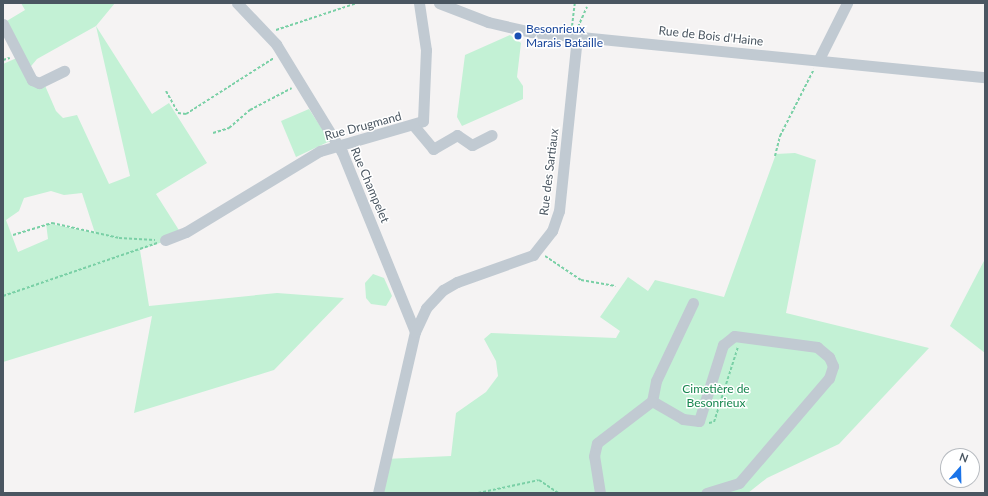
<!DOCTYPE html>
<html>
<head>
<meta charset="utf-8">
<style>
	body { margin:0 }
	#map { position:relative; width:988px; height:496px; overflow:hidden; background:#f5f3f3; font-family:Lato,sans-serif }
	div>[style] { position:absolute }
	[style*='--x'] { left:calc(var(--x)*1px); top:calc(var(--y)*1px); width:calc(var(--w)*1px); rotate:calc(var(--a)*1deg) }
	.green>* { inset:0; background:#c3f1d5 }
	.path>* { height:2px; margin-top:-1px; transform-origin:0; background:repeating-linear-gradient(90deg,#7ad0a6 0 3px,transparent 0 5px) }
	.minor>* { height:11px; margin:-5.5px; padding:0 5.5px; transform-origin:5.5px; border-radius:5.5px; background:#c1cad2 }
	.dots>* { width:11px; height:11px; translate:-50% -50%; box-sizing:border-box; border:2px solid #fff; border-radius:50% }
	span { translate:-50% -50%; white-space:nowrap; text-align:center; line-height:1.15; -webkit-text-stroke:3px #fff; paint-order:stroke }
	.transit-label { font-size:12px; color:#164399 }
	.left { translate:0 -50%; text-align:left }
	.street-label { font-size:12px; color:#4a5661 }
	.park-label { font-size:12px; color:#17864f }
	.frame { position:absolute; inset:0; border:4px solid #4a5661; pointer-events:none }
	.north { position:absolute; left:940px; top:448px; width:40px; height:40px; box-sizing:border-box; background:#fff; border:1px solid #b7bbc0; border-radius:50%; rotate:20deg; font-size:11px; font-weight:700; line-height:16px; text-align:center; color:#4a5661 }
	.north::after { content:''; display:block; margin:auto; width:14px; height:18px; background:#1a73e8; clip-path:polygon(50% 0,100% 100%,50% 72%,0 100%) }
</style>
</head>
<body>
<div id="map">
	<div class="green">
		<i style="clip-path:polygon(evenodd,21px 3px,115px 3px,96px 26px,152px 114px,169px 103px,207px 163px,156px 194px,182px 235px,140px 250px,149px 306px,277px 293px,344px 298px,274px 370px,134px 413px,152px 316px,3px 362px,3px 64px,19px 57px,5px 22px,25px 10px,21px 3px,96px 26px,130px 176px,109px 184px,77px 115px,63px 118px,56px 111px,43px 81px,27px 71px,37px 59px,96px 26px,21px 3px,51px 191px,64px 195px,82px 193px,95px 233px,46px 223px,48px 239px,18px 252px,6px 220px,19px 211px,24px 198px,51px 191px)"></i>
		<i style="clip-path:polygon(510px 35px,521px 43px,517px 77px,523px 86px,523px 99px,462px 126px,457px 117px,465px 55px)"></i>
		<i style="clip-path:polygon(309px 109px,330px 141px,296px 157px,281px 121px)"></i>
		<i style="clip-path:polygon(795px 153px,816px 160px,786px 313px,929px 348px,839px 444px,767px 478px,748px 493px,378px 493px,385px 459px,451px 456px,456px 413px,486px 392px,498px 376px,496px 361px,484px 339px,491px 333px,616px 338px,620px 331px,600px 317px,628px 277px,648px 291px,655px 280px,724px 297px,776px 154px)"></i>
		<i style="clip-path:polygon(985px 259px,985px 353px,950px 326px)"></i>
		<i style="clip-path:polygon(373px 274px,384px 278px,392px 296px,386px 306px,371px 304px,366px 298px,365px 283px)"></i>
	</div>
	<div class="path">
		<i style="--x:572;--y:26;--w:23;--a:-83"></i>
		<i style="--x:578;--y:27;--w:22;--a:-66"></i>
		<i style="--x:276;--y:30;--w:85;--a:-18.4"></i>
		<i style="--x:3;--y:60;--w:7;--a:-16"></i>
		<i style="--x:166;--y:91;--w:25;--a:61"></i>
		<i style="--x:178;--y:113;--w:8;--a:7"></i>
		<i style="--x:186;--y:114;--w:104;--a:-32.5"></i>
		<i style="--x:213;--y:133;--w:17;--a:-17"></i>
		<i style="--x:229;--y:128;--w:28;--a:-41"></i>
		<i style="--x:250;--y:110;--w:47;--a:-27.6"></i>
		<i style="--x:775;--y:156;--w:21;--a:-76"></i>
		<i style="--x:780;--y:136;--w:75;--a:-63.1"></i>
		<i style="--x:13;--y:235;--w:41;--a:-17.1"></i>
		<i style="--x:52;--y:223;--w:69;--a:12.6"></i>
		<i style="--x:119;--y:238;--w:36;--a:3"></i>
		<i style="--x:545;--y:256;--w:43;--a:33.7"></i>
		<i style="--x:581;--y:280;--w:35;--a:10"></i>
		<i style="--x:3;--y:296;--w:163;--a:-19"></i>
		<i style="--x:709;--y:423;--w:5;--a:-11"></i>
		<i style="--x:714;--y:422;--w:79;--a:-72.3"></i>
		<i style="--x:478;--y:493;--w:62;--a:-12"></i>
		<i style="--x:539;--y:480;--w:23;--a:34"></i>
	</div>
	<div class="minor">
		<i style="--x:237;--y:3;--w:57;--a:46.4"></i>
		<i style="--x:276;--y:44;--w:127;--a:58.6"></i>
		<i style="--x:342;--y:152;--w:194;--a:67.9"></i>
		<i style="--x:439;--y:3;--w:53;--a:21.2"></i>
		<i style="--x:488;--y:22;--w:44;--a:13.1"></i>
		<i style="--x:531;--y:32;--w:456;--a:5.7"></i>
		<i style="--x:3;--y:24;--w:63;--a:62.6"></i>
		<i style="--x:32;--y:80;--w:8;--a:23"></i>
		<i style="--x:39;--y:83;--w:28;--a:-26"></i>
		<i style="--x:819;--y:59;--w:63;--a:-63.4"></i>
		<i style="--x:414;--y:126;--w:30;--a:50"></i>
		<i style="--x:433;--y:149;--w:28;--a:-30"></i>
		<i style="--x:457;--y:135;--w:18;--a:34"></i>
		<i style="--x:472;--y:145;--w:22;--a:-27"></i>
		<i style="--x:165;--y:240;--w:22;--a:-21"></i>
		<i style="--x:186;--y:232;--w:157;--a:-31.2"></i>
		<i style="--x:320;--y:151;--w:107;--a:-16.2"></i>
		<i style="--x:423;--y:121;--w:71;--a:-87.6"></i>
		<i style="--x:426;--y:50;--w:48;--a:-98.5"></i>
		<i style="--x:693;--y:303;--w:86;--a:115.4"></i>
		<i style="--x:656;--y:381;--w:20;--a:101"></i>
		<i style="--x:652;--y:401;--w:36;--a:30"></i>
		<i style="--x:683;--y:419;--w:16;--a:7"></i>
		<i style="--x:699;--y:421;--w:80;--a:-72.5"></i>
		<i style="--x:723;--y:345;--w:14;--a:-39"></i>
		<i style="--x:734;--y:336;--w:84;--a:7.5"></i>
		<i style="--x:817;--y:347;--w:16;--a:40"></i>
		<i style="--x:829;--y:357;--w:10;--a:66"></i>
		<i style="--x:833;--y:366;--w:13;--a:108"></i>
		<i style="--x:829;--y:378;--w:138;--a:130.6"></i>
		<i style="--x:739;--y:483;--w:34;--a:163"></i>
		<i style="--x:378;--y:493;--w:165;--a:-77.1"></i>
		<i style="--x:415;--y:332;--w:26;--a:-65"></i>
		<i style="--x:426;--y:308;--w:25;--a:-47"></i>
		<i style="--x:443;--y:290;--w:16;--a:-30"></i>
		<i style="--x:457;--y:282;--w:81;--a:-19.6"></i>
		<i style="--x:533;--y:255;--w:31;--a:-52"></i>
		<i style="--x:552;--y:231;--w:21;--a:-71"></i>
		<i style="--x:559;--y:211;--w:176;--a:-84.1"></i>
		<i style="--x:600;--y:493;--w:37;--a:-99"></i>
		<i style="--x:594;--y:456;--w:13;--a:-77"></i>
		<i style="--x:597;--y:443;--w:69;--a:-37.4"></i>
	</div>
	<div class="dots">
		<i style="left:518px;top:36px;background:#1a4fb4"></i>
	</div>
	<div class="transit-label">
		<span class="left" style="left:526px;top:36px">Besonrieux<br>Marais Bataille</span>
	</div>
	<div class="street-label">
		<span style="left:711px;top:36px;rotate:6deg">Rue de Bois d'Haine</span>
		<span style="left:363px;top:126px;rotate:-15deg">Rue Drugmand</span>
		<span style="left:549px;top:172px;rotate:-83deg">Rue des Sartiaux</span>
		<span style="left:370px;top:185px;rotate:67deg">Rue Champelet</span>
	</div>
	<div class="park-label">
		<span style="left:716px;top:396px">Cimetière de<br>Besonrieux</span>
	</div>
	<div class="frame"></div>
	<div class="north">N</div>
</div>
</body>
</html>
